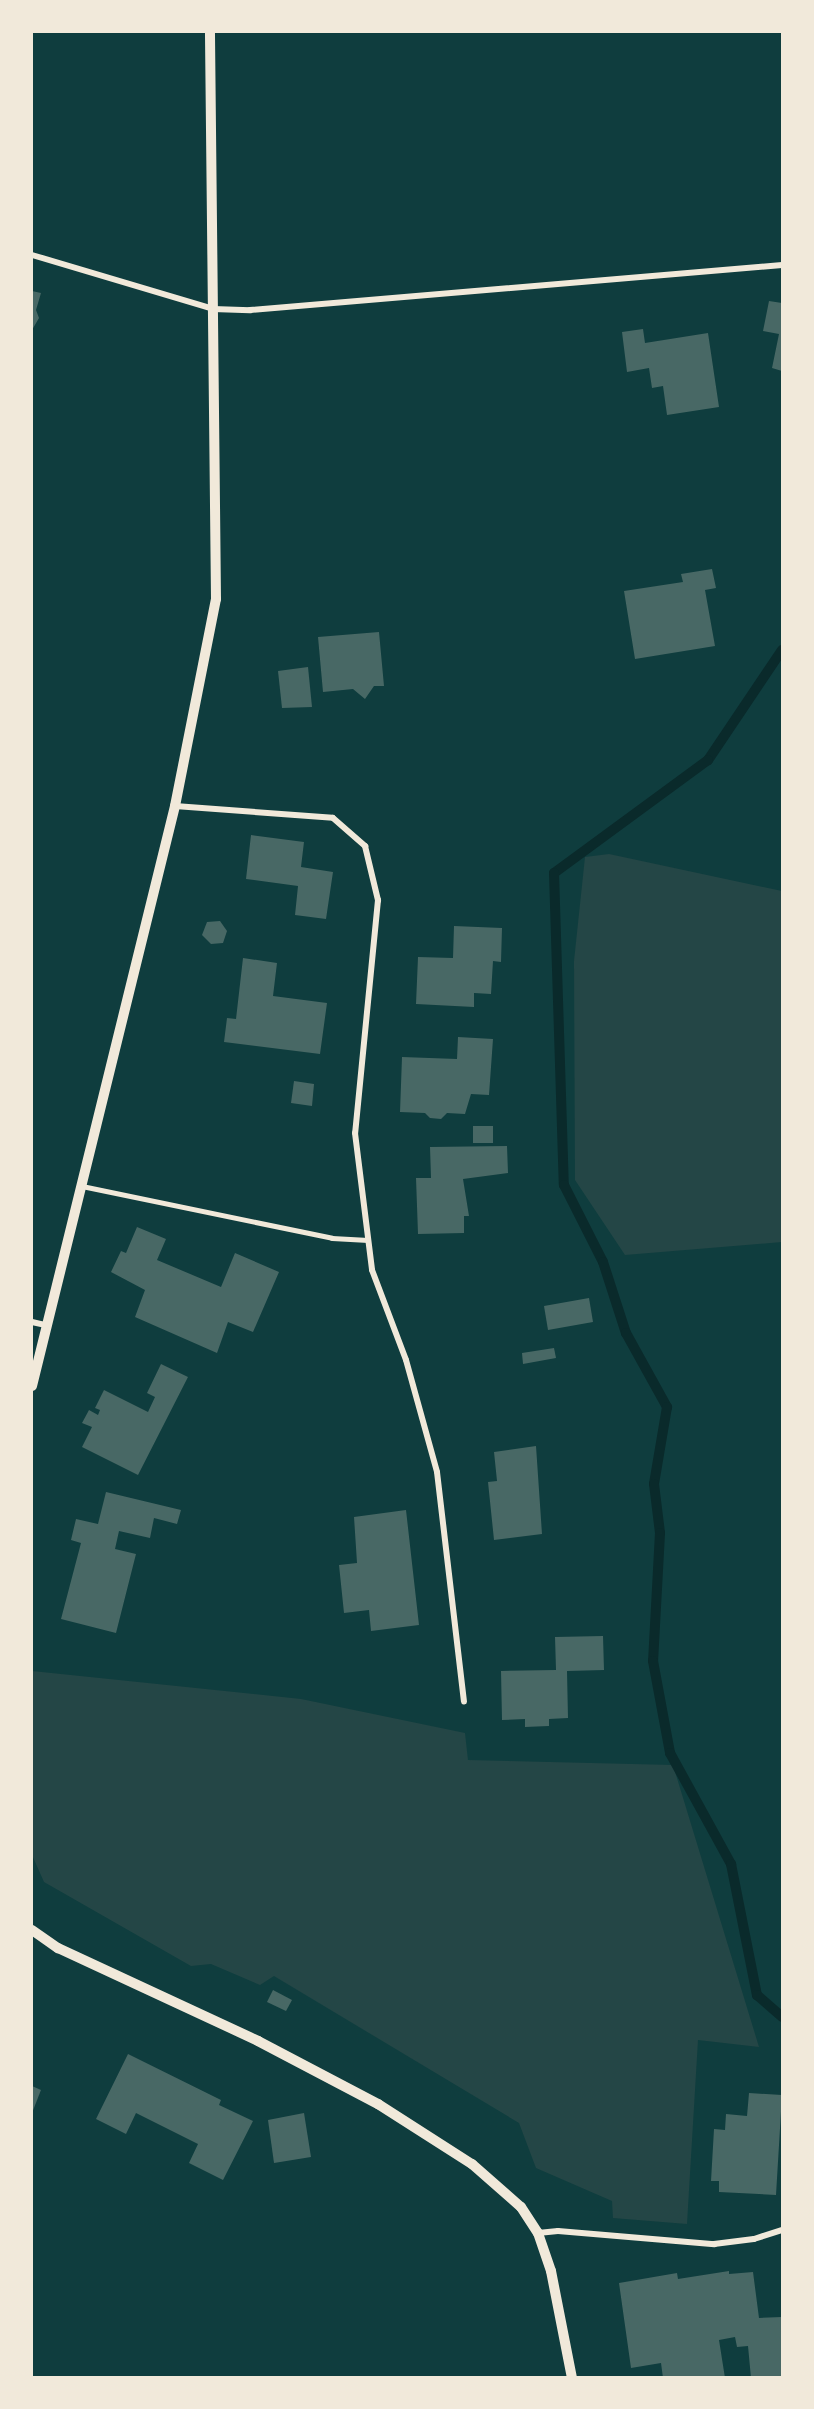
<!DOCTYPE html>
<html>
<head>
<meta charset="utf-8">
<style>
	body { margin:0 }
	#map { position:relative; width:814px; height:2409px; overflow:hidden; background:#0f3d3e; font-family:"Fira Sans Condensed",sans-serif }
	div>[style] { position:absolute }
	[style*='--x'] { left:calc(var(--x)*1px); top:calc(var(--y)*1px); width:calc(var(--w)*1px); rotate:calc(var(--a)*1deg) }
	.green>* { inset:0; background:#244646 }
	.stream>* { height:10px; margin:-5px; padding:0 5px; transform-origin:5px; border-radius:5px; background:#0a2a2b }
	.building>* { inset:0; background:#486865 }
	.service>* { height:4.5px; margin:-2.25px; padding:0 2.25px; transform-origin:2.25px; border-radius:2.25px; background:#f1e9da }
	.minor>* { height:6px; margin:-3px; padding:0 3px; transform-origin:3px; border-radius:3px; background:#f1e9da }
	.tertiary>* { height:10px; margin:-5px; padding:0 5px; transform-origin:5px; border-radius:5px; background:#f1e9da }
	span { translate:-50% -50%; white-space:nowrap; text-align:center; line-height:1.15; -webkit-text-stroke:6px #f1e9da; paint-order:stroke }
	.frame { position:absolute; inset:0; border:33px solid #f1e9da; pointer-events:none }
</style>
</head>
<body>
<div id="map">
	<div class="green">
		<i style="clip-path:polygon(609px 854px,782px 891px,782px 1242px,625px 1255px,575px 1180px,574px 961px,585px 857px)"></i>
		<i style="clip-path:polygon(32px 1671px,301px 1699px,465px 1733px,468px 1760px,673px 1765px,759px 2047px,698px 2040px,687px 2224px,613px 2218px,612px 2201px,536px 2168px,519px 2123px,274px 1976px,260px 1985px,211px 1964px,191px 1966px,44px 1882px,32px 1855px)"></i>
	</div>
	<div class="stream">
		<i style="--x:782;--y:650;--w:133;--a:123.9"></i>
		<i style="--x:708;--y:760;--w:191;--a:143.7"></i>
		<i style="--x:554;--y:873;--w:312;--a:88.2"></i>
		<i style="--x:564;--y:1185;--w:86;--a:63.1"></i>
		<i style="--x:603;--y:1262;--w:75;--a:72.1"></i>
		<i style="--x:626;--y:1333;--w:85;--a:61"></i>
		<i style="--x:667;--y:1407;--w:78;--a:99.6"></i>
		<i style="--x:654;--y:1484;--w:49;--a:83"></i>
		<i style="--x:660;--y:1533;--w:128;--a:93.1"></i>
		<i style="--x:653;--y:1661;--w:94;--a:79.5"></i>
		<i style="--x:670;--y:1753;--w:127;--a:61.2"></i>
		<i style="--x:731;--y:1864;--w:134;--a:78.8"></i>
		<i style="--x:757;--y:1995;--w:33;--a:41"></i>
	</div>
	<div class="building">
		<i style="clip-path:polygon(32px 291px,41px 293px,36px 310px,39px 318px,32px 330px)"></i>
		<i style="clip-path:polygon(769px 301px,782px 303px,782px 371px,772px 368px,779px 334px,763px 331px)"></i>
		<i style="clip-path:polygon(643px 329px,645px 343px,708px 333px,719px 407px,667px 415px,663px 386px,652px 388px,649px 368px,627px 372px,622px 332px)"></i>
		<i style="clip-path:polygon(712px 569px,716px 588px,705px 590px,715px 646px,635px 659px,624px 591px,683px 582px,681px 574px)"></i>
		<i style="clip-path:polygon(379px 632px,384px 686px,374px 686px,365px 699px,353px 689px,323px 692px,318px 637px)"></i>
		<i style="clip-path:polygon(308px 667px,312px 707px,282px 708px,278px 671px)"></i>
		<i style="clip-path:polygon(251px 835px,304px 842px,301px 867px,333px 872px,326px 919px,295px 915px,298px 886px,246px 879px)"></i>
		<i style="clip-path:polygon(220px 921px,227px 931px,223px 943px,211px 944px,202px 935px,207px 922px)"></i>
		<i style="clip-path:polygon(454px 926px,502px 928px,501px 962px,493px 961px,491px 994px,474px 993px,474px 1007px,416px 1004px,418px 957px,453px 958px)"></i>
		<i style="clip-path:polygon(243px 958px,277px 963px,273px 996px,327px 1003px,320px 1054px,224px 1042px,227px 1018px,236px 1019px)"></i>
		<i style="clip-path:polygon(458px 1037px,493px 1039px,489px 1095px,471px 1094px,465px 1114px,447px 1113px,441px 1119px,430px 1118px,425px 1113px,400px 1112px,402px 1057px,457px 1059px)"></i>
		<i style="clip-path:polygon(294px 1081px,314px 1084px,312px 1106px,291px 1103px)"></i>
		<i style="clip-path:polygon(473px 1126px,493px 1126px,493px 1143px,473px 1143px)"></i>
		<i style="clip-path:polygon(507px 1146px,508px 1173px,463px 1179px,469px 1216px,464px 1216px,464px 1233px,418px 1234px,416px 1178px,431px 1178px,430px 1147px)"></i>
		<i style="clip-path:polygon(137px 1227px,166px 1239px,157px 1260px,221px 1287px,235px 1253px,279px 1272px,253px 1332px,228px 1322px,217px 1353px,135px 1317px,145px 1290px,111px 1272px,121px 1251px,126px 1253px)"></i>
		<i style="clip-path:polygon(589px 1298px,593px 1322px,548px 1330px,544px 1306px)"></i>
		<i style="clip-path:polygon(554px 1348px,556px 1358px,523px 1364px,522px 1353px)"></i>
		<i style="clip-path:polygon(161px 1364px,188px 1377px,138px 1475px,82px 1447px,92px 1427px,82px 1423px,89px 1410px,98px 1415px,100px 1410px,95px 1408px,104px 1390px,148px 1412px,155px 1397px,147px 1393px)"></i>
		<i style="clip-path:polygon(536px 1446px,542px 1534px,494px 1540px,488px 1482px,497px 1481px,494px 1452px)"></i>
		<i style="clip-path:polygon(106px 1492px,181px 1510px,177px 1524px,154px 1518px,150px 1538px,119px 1531px,115px 1549px,136px 1554px,116px 1633px,61px 1619px,81px 1543px,71px 1540px,76px 1519px,98px 1524px)"></i>
		<i style="clip-path:polygon(406px 1510px,419px 1625px,371px 1631px,369px 1610px,344px 1613px,339px 1565px,357px 1563px,354px 1517px)"></i>
		<i style="clip-path:polygon(603px 1636px,604px 1670px,567px 1671px,568px 1718px,549px 1719px,549px 1726px,525px 1727px,525px 1719px,502px 1720px,501px 1671px,556px 1670px,555px 1637px)"></i>
		<i style="clip-path:polygon(273px 1990px,292px 2000px,286px 2011px,267px 2002px)"></i>
		<i style="clip-path:polygon(128px 2054px,221px 2100px,219px 2105px,253px 2121px,223px 2180px,189px 2163px,198px 2144px,136px 2113px,126px 2134px,96px 2119px)"></i>
		<i style="clip-path:polygon(32px 2086px,41px 2090px,32px 2113px)"></i>
		<i style="clip-path:polygon(749px 2093px,782px 2095px,776px 2195px,719px 2192px,719px 2181px,711px 2181px,714px 2129px,725px 2130px,726px 2114px,747px 2116px)"></i>
		<i style="clip-path:polygon(304px 2113px,311px 2157px,274px 2163px,268px 2120px)"></i>
		<i style="clip-path:polygon(729px 2271px,729px 2274px,753px 2272px,759px 2318px,782px 2317px,782px 2378px,751px 2378px,748px 2346px,737px 2347px,735px 2337px,719px 2340px,725px 2378px,663px 2378px,661px 2363px,631px 2368px,619px 2283px,677px 2273px,678px 2279px)"></i>
	</div>
	<div class="service">
		<i style="--x:82;--y:1186;--w:255;--a:11.7"></i>
		<i style="--x:332;--y:1238;--w:36;--a:3"></i>
	</div>
	<div class="minor">
		<i style="--x:32;--y:255;--w:189;--a:16.6"></i>
		<i style="--x:213;--y:309;--w:37;--a:2"></i>
		<i style="--x:250;--y:310;--w:534;--a:-4.83"></i>
		<i style="--x:175;--y:806;--w:158;--a:4.3"></i>
		<i style="--x:333;--y:818;--w:43;--a:41.2"></i>
		<i style="--x:365;--y:846;--w:56;--a:76.5"></i>
		<i style="--x:378;--y:900;--w:234;--a:95.6"></i>
		<i style="--x:355;--y:1133;--w:138;--a:82.9"></i>
		<i style="--x:372;--y:1270;--w:96;--a:69.3"></i>
		<i style="--x:406;--y:1360;--w:116;--a:74.5"></i>
		<i style="--x:437;--y:1472;--w:231;--a:83.3"></i>
		<i style="--x:32;--y:1322;--w:13;--a:13"></i>
		<i style="--x:538;--y:2233;--w:20;--a:-6"></i>
		<i style="--x:558;--y:2231;--w:157;--a:4.8"></i>
		<i style="--x:714;--y:2244;--w:40;--a:-7.1"></i>
		<i style="--x:754;--y:2239;--w:29;--a:-18"></i>
	</div>
	<div class="tertiary">
		<i style="--x:32;--y:1386;--w:597;--a:-76.15"></i>
		<i style="--x:175;--y:806;--w:211;--a:-78.8"></i>
		<i style="--x:216;--y:599;--w:567;--a:-90.61"></i>
		<i style="--x:32;--y:1930;--w:32;--a:35"></i>
		<i style="--x:58;--y:1948;--w:221;--a:24.9"></i>
		<i style="--x:258;--y:2041;--w:136;--a:27.7"></i>
		<i style="--x:378;--y:2104;--w:112;--a:32.6"></i>
		<i style="--x:472;--y:2164;--w:65;--a:41.3"></i>
		<i style="--x:521;--y:2207;--w:31;--a:57"></i>
		<i style="--x:538;--y:2233;--w:40;--a:71.1"></i>
		<i style="--x:551;--y:2271;--w:109;--a:78.9"></i>
	</div>
	<div class="frame"></div>
</div>
</body>
</html>
